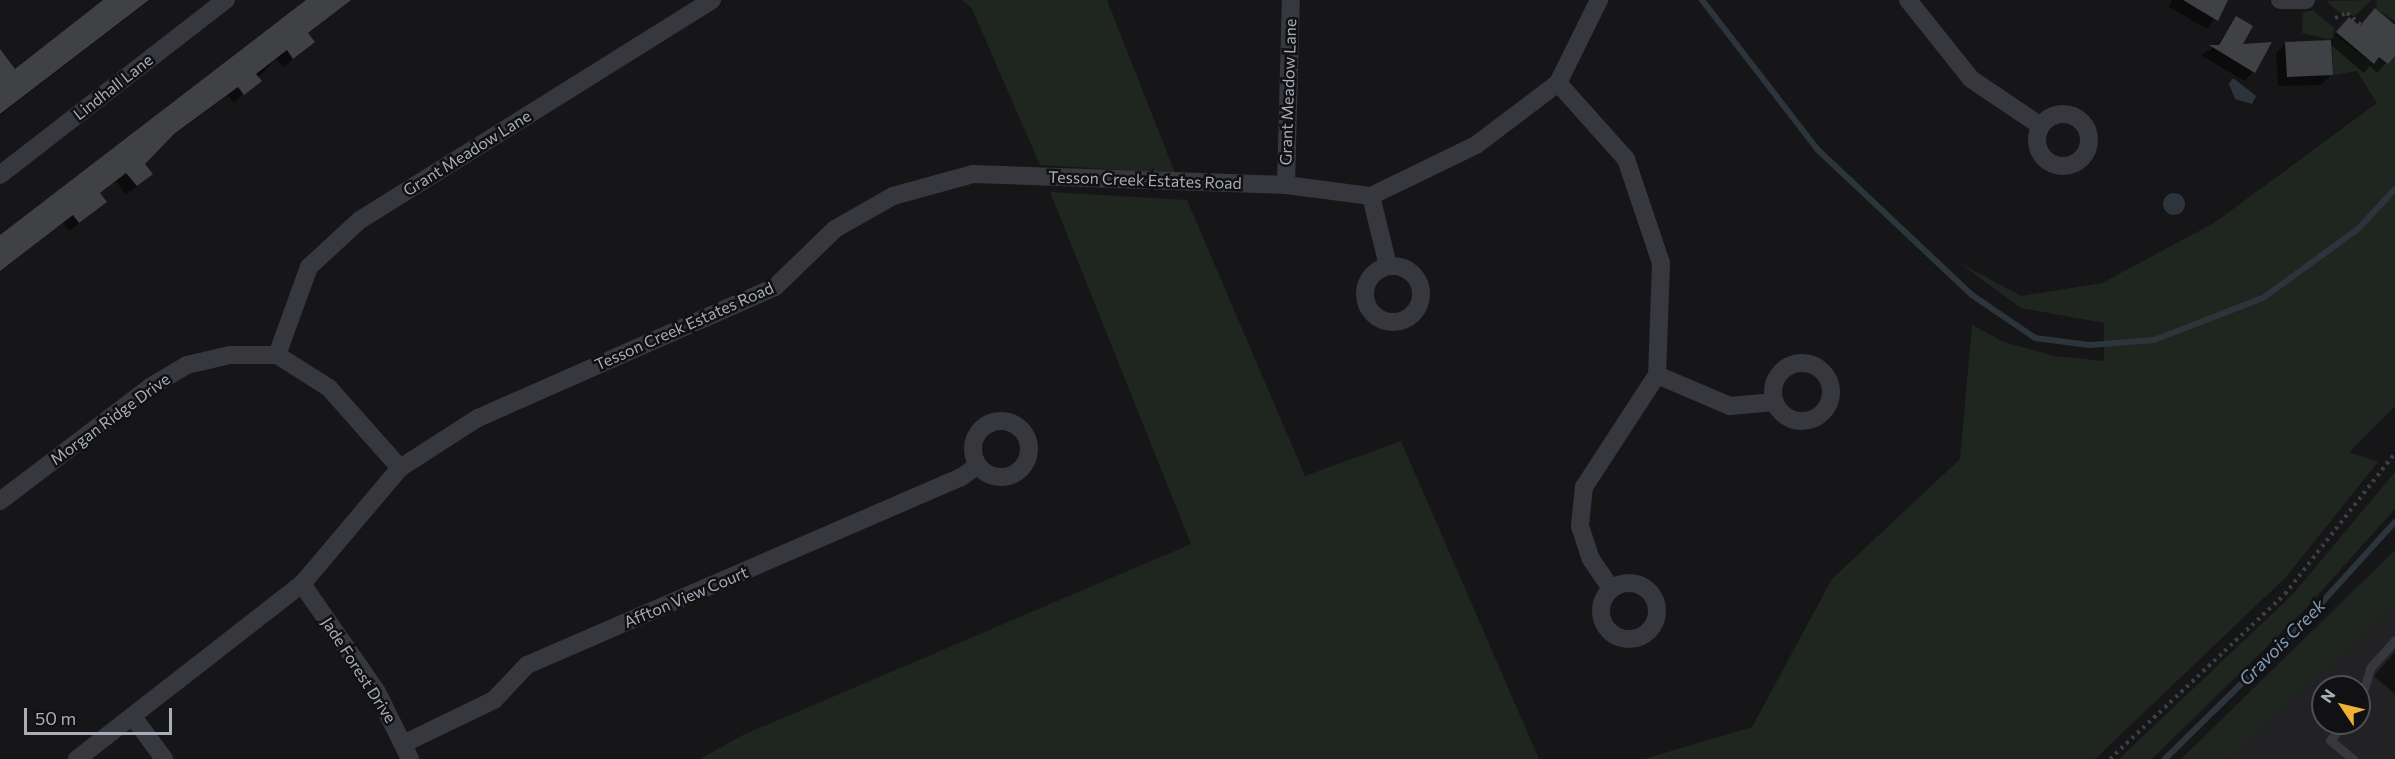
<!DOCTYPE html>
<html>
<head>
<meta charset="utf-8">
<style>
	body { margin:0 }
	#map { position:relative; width:2395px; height:759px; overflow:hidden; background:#161618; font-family:Commissioner,sans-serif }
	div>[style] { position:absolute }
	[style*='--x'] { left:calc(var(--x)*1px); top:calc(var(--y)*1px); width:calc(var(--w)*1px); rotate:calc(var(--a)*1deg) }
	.built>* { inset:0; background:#222225 }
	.green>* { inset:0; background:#1e261f }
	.water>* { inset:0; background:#2c353c }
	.round { border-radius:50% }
	.shadow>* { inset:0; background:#0007 }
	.stream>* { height:6px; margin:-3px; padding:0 3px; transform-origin:3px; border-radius:3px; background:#2c353c }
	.building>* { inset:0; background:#404145 }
	.path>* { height:4px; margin-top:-2px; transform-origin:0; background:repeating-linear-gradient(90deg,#3d3f44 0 3px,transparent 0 7.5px) }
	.service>* { height:9px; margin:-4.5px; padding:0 4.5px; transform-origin:4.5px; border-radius:4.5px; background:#37383d }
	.minor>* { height:18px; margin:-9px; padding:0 9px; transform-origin:9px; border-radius:9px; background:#37383d }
	.minor>.ring { margin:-9px; padding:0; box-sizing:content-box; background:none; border:18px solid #37383d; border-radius:50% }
	span { translate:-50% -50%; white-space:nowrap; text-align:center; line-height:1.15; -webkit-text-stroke:5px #111113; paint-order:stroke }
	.street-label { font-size:16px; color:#a8adb8 }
	.water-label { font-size:18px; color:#7f9bb3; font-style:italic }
	.north { position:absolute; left:2311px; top:675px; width:60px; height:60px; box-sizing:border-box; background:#111113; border:2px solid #4d4f55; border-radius:50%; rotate:305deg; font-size:16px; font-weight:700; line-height:24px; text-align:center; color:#a8adb8 }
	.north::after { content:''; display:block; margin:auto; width:21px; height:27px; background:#f2b134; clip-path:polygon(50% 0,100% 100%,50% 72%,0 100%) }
	.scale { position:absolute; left:24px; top:708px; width:148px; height:27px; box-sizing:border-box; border:3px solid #a8adb8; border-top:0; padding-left:8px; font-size:18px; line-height:21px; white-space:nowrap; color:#a8adb8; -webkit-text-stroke:4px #111113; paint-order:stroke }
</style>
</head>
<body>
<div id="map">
	<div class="built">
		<i style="clip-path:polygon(evenodd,2395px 606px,2395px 759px,2227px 759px,2267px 718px,2395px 606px,2323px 687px,2359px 687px,2359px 723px,2323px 723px,2323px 687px)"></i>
	</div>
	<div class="green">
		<i style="clip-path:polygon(962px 0,1107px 0,1175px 173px,1040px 165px,972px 9px)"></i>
		<i style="clip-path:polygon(2372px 0,2354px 16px,2339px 12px,2326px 1px)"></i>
		<i style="clip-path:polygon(2377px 0,2395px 0,2395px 21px,2376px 9px)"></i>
		<i style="clip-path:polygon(2313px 10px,2335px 29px,2333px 34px,2374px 64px,2379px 57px,2388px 64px,2395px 56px,2395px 406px,2349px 452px,2378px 462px,2286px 577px,2095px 759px,1644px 759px,1752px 727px,1832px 579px,1960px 459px,1972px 325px,2004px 342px,2054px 356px,2104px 361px,2104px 323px,2021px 308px,1958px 262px,2021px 296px,2102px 283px,2214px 223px,2377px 103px,2357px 71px,2333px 75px,2332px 40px,2302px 33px,2303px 13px)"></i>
		<i style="clip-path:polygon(1050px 192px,1187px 200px,1305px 476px,1401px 441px,1539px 759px,700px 759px,743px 735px,1191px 544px)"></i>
		<i style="clip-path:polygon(2395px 472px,2395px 509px,2306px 608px,2152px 759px,2119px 759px,2293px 594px)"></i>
		<i style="clip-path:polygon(2395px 550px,2395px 606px,2227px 759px,2181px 759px)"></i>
	</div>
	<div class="water">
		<i style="clip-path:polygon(2233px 78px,2256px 96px,2252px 104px,2235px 99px,2229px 84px)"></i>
		<i class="round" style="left:2163px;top:193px;width:22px;height:22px"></i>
	</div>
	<div class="shadow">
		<i style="clip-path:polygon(108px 0,150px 0,0 115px,0 65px,15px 71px)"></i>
		<i style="clip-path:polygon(309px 0,350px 0,307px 34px,313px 42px,303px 52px,283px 67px,276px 59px,234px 103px,228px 95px,163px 143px,143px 164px,141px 183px,126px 195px,116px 181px,99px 194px,105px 202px,95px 211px,69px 231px,63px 223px,0 270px,0 238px)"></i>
		<i style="clip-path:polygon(2172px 0,2227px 0,2207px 29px,2169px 7px)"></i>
		<i style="clip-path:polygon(2375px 10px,2395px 26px,2395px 53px,2377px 73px,2370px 66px,2364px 73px,2330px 44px,2331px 75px,2321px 85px,2278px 86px,2276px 53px,2286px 43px,2329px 41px,2340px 29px,2359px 27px)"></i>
		<i style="clip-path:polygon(2237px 18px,2240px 45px,2253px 72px,2244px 81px,2201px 55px,2216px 46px)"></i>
		<i style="clip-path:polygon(2395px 652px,2395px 694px,2374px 676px)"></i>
	</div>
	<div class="stream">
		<i style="--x:1702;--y:0;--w:188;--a:52.3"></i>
		<i style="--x:1817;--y:149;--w:213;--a:43.3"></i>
		<i style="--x:1972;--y:295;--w:76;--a:34.3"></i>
		<i style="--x:2035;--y:338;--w:55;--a:7.3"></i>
		<i style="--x:2090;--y:345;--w:64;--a:-4.5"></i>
		<i style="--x:2154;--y:340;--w:117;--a:-21.1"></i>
		<i style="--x:2263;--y:298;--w:117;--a:-36"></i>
		<i style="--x:2358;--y:229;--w:54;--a:-47.2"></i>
		<i style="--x:2165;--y:759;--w:198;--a:-44.6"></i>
		<i style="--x:2306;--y:620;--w:132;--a:-47.8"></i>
	</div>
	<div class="building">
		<i style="clip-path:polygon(103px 0,149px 0,0 114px,0 49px,15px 69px)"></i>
		<i style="clip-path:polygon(306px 0,351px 0,308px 33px,315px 42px,293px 59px,287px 50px,256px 74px,262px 81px,244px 95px,238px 87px,174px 134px,145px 164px,153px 174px,137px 186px,126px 173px,100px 193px,107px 202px,79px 223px,73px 215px,0 271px,0 235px)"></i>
		<i style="clip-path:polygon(2183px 0,2228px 0,2218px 21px)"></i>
		<i style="clip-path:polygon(2375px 8px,2395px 25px,2395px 56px,2388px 64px,2379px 57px,2374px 64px,2336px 32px,2349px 17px,2360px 26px)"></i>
		<i style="clip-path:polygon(2236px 16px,2253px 26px,2243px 44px,2272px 42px,2255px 73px,2209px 45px,2219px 45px)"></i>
		<i style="clip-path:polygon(2331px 40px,2333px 75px,2287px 77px,2285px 42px)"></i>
	</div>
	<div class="path">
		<i style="--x:2335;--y:18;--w:13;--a:-23"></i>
		<i style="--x:2347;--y:13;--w:18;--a:41"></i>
		<i style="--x:2110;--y:759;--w:241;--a:-43.3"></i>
		<i style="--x:2285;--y:594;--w:179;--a:-52"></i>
	</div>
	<div class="service">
		<i style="--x:2359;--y:705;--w:39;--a:-73"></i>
		<i style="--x:2370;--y:668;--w:38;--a:-48"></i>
		<i style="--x:2344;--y:723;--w:22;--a:129"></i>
		<i style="--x:2330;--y:740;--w:30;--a:40"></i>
	</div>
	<div class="minor">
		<i style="--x:1908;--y:0;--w:101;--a:51.4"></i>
		<i style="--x:1971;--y:79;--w:84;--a:33.9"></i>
		<i style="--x:2280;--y:0;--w:26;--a:0"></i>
		<i style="--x:1558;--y:83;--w:102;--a:48.2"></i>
		<i style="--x:1626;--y:159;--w:110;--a:71.4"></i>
		<i style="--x:1661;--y:263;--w:112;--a:92"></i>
		<i style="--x:1657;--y:375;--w:134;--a:123.1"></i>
		<i style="--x:1584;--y:487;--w:39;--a:96"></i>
		<i style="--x:1580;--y:526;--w:35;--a:72"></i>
		<i style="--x:1591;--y:559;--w:36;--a:56"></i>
		<i class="ring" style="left:2037px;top:114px;width:34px;height:34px"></i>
		<i style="--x:0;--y:175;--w:286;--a:-37.8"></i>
		<i style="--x:1286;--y:185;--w:185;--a:-88.5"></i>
		<i style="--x:1371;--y:196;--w:72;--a:76.3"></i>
		<i class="ring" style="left:1365px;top:266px;width:38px;height:38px"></i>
		<i style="--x:277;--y:355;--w:94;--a:-70"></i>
		<i style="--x:309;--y:267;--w:69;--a:-42.7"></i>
		<i style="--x:360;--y:220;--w:415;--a:-32"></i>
		<i class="ring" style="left:1773px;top:363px;width:40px;height:40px"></i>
		<i style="--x:1657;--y:375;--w:79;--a:23"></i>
		<i style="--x:1730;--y:406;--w:45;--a:-5.1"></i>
		<i class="ring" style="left:973px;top:421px;width:38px;height:38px"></i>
		<i style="--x:0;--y:501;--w:188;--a:-37.2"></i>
		<i style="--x:150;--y:387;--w:43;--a:-30.7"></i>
		<i style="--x:187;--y:365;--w:44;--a:-13.1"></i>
		<i style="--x:230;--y:355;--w:47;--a:0"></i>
		<i style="--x:277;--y:355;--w:62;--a:32.4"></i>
		<i style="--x:329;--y:388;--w:107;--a:48.4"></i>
		<i class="ring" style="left:1601px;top:583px;width:38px;height:38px"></i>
		<i style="--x:302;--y:584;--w:131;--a:55.2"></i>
		<i style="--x:377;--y:692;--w:75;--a:63.8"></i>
		<i style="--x:134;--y:718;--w:51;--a:53.8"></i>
		<i style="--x:405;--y:743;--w:99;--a:-25.8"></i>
		<i style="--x:494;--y:700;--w:48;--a:-46.7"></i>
		<i style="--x:527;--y:665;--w:472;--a:-23.4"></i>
		<i style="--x:960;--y:478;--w:21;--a:-35"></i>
		<i style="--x:77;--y:759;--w:285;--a:-37.9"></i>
		<i style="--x:302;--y:584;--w:152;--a:-49.8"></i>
		<i style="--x:400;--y:468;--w:93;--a:-32.7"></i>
		<i style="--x:478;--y:418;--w:325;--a:-23.8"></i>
		<i style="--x:775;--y:287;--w:83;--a:-44"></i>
		<i style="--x:835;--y:229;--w:67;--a:-29.6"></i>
		<i style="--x:893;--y:196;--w:83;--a:-15.4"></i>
		<i style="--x:973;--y:174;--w:313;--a:2"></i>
		<i style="--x:1286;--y:185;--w:86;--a:7.4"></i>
		<i style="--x:1371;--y:196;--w:117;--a:-25.9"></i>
		<i style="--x:1476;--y:145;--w:103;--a:-37.1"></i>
		<i style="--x:1558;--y:83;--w:93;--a:-63.7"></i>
	</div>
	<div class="street-label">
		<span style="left:113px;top:87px;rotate:-38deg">Lindhall Lane</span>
		<span style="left:1288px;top:92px;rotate:-88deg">Grant Meadow Lane</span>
		<span style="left:467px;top:153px;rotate:-32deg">Grant Meadow Lane</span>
		<span style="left:1145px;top:180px;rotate:2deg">Tesson Creek Estates Road</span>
		<span style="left:684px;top:326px;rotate:-24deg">Tesson Creek Estates Road</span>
		<span style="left:110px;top:419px;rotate:-36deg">Morgan Ridge Drive</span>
		<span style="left:686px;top:597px;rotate:-23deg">Affton View Court</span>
		<span style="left:359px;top:670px;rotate:57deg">Jade Forest Drive</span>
	</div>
	<div class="water-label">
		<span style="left:2282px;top:642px;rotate:-45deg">Gravois Creek</span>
	</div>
	<div class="north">N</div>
	<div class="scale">50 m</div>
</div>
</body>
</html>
